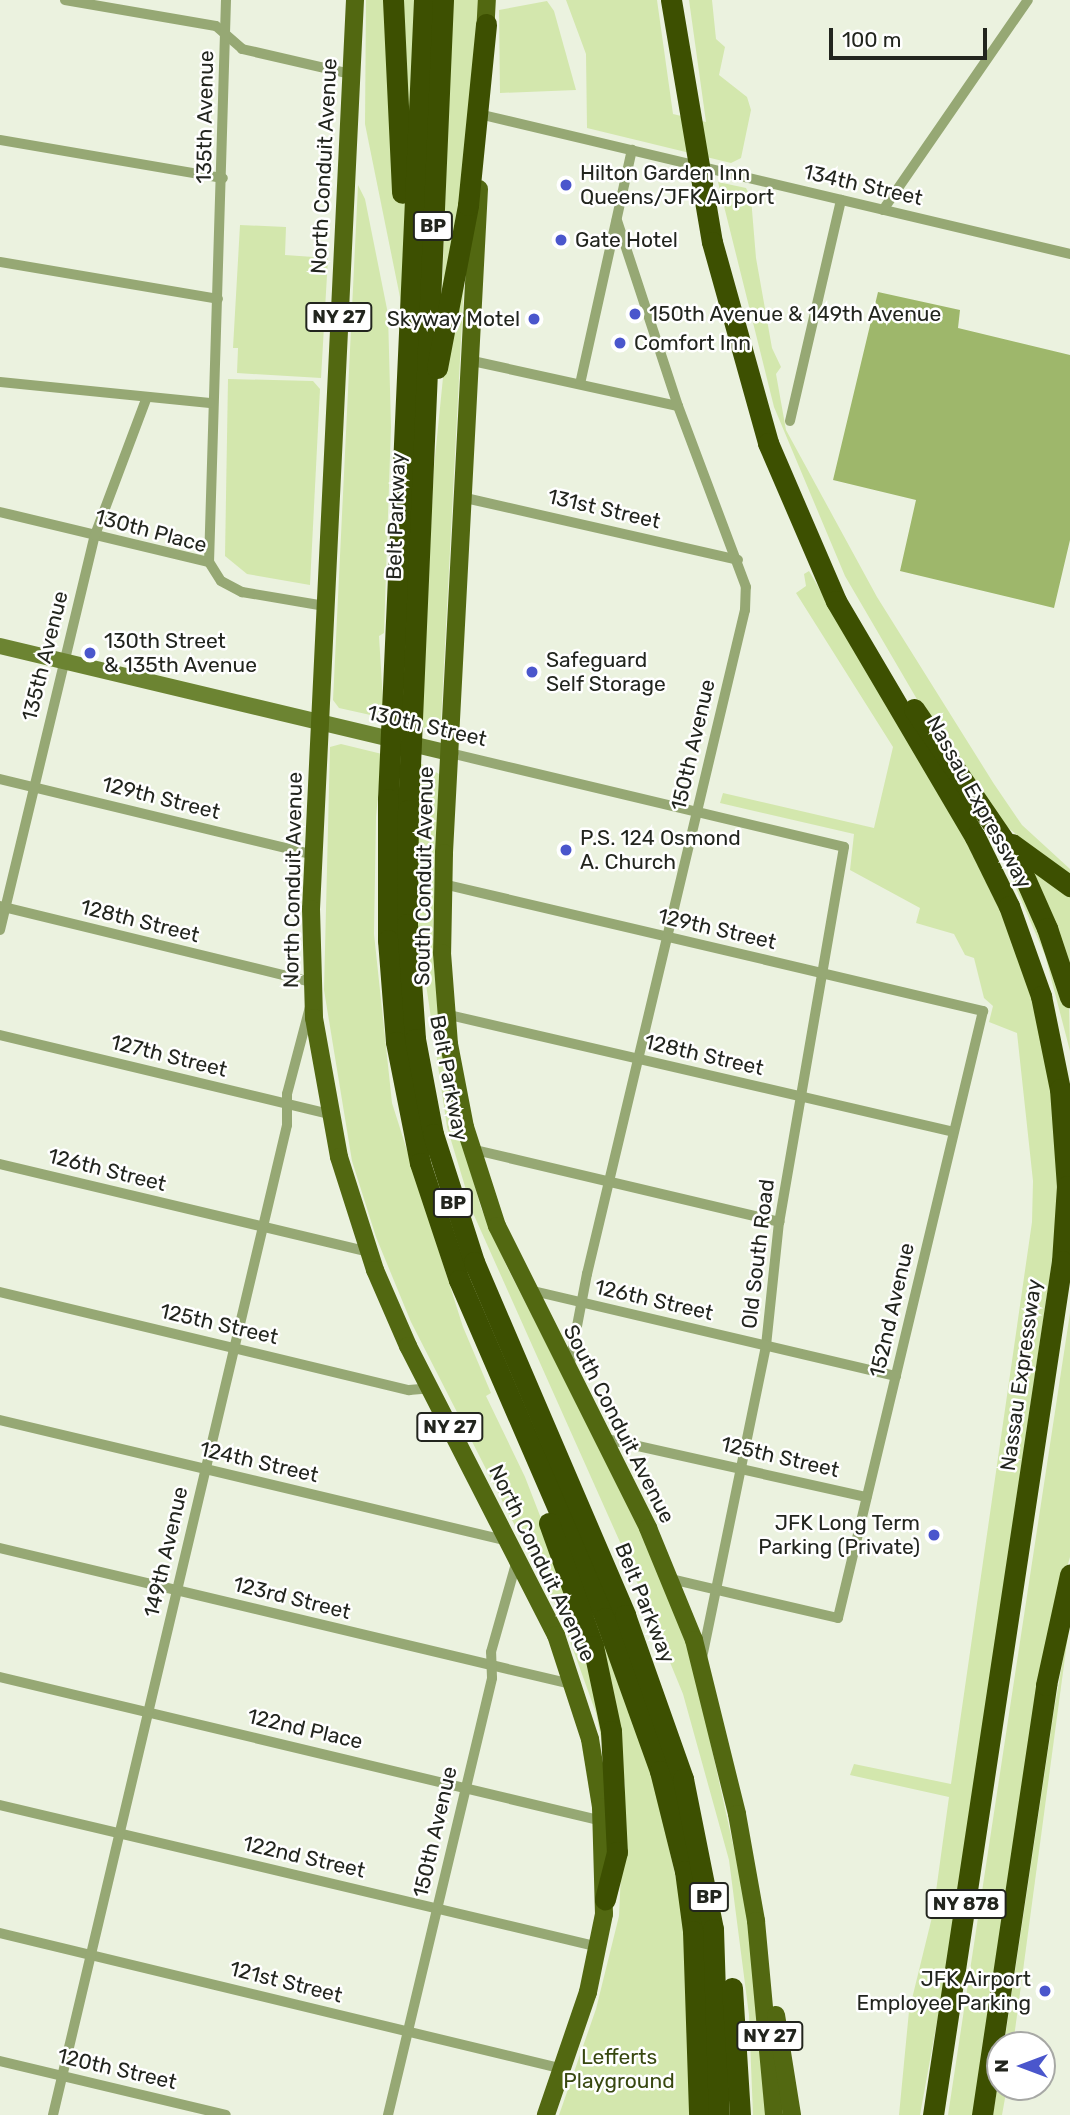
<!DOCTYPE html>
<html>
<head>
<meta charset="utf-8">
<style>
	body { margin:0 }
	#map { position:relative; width:1070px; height:2115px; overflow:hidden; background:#ebf2df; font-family:Rubik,sans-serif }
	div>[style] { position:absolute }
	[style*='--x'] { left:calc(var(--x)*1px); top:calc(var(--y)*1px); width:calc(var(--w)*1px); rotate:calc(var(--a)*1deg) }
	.green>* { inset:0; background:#d3e7ad }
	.water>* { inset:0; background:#9eb76b }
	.street>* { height:10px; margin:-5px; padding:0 5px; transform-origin:5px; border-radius:5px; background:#96a874 }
	.secondary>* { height:16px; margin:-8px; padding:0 8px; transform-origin:8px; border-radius:8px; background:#6c8432 }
	.primary>* { height:18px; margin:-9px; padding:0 9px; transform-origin:9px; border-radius:9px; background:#526811 }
	.highway>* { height:21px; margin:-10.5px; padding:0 10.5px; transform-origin:10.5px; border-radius:10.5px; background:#3d5001 }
	.dots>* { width:19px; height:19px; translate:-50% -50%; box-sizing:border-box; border:4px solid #fff; border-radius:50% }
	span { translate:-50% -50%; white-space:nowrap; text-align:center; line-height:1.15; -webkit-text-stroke:5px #fff; paint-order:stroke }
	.shield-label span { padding:2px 5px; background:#fff; border:2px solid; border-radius:5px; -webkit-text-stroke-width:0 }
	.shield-label { font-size:19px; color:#22251e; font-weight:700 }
	.street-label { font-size:21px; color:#22251e }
	.poi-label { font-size:21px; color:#22251e }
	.left { translate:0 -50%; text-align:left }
	.right { translate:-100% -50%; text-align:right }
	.park-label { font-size:21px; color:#384810 }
	.north { position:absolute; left:986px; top:2031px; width:70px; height:70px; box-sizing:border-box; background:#fff; border:2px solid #a7a8a5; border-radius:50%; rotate:270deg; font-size:19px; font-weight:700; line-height:28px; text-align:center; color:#22251e }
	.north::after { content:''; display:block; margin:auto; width:24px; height:32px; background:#4a56cc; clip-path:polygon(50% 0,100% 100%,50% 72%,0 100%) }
	.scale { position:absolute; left:829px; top:28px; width:158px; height:32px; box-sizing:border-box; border:4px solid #22251e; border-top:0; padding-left:9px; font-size:21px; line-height:24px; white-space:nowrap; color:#22251e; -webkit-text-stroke:5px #fff; paint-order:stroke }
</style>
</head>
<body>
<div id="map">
	<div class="green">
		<i style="clip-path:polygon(366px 0,415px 0,402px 307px,365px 124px)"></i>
		<i style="clip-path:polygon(452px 0,480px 0,462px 202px,442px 293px)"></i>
		<i style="clip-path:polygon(566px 0,657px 0,673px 114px,706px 122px,689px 0,712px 0,716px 39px,725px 47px,719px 75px,747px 97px,751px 110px,741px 158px,731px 163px,587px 128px,586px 54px)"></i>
		<i style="clip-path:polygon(547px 1px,554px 11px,576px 90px,500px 93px,499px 10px)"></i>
		<i style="clip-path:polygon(718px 182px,746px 188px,751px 198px,756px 258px,772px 348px,781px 367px,776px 374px,786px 430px,877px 597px,994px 784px,1022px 825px,1070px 869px,1070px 878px,1001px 822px,925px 713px,845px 576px,774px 407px)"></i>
		<i style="clip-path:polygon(358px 185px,365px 199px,388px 314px,391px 427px,384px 633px,379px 636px,384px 718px,339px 708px,333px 700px)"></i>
		<i style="clip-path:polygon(240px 225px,286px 227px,285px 255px,328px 258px,321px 378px,237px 373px,238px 348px,233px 348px)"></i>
		<i style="clip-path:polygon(465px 264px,441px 722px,433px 730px,421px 727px,434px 467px,445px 358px)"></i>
		<i style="clip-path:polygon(228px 379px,313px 381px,320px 389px,310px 585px,247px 574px,225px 556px)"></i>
		<i style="clip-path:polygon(809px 571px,982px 869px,1019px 947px,1049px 1068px,1058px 1160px,1057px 1228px,945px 1978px,920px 2115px,899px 2115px,909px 2011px,933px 1913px,949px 1797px,850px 1775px,854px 1764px,951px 1784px,1032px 1222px,1033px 1181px,1017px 1033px,989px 1022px,993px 1006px,984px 998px,974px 958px,965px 955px,954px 934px,916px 923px,920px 908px,850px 870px,854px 834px,720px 803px,723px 793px,874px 828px,893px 747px,796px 593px,806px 586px,804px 574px)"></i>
		<i style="clip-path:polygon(341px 744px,382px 754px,376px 817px,374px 934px,392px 1103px,463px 1327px,491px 1393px,486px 1396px,525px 1477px,578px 1614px,594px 1667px,611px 1788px,596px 1713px,561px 1616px,411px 1322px,376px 1237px,352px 1161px,324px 990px,330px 747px)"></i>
		<i style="clip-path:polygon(420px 763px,439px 774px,433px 934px,444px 1068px,457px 1122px,481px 1208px,507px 1267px,654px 1554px,688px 1641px,751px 1926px,767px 2115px,753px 2115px,749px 2015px,729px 1860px,683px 1694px,628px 1560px,473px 1213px,447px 1127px,417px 923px,417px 834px,423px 832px)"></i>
		<i style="clip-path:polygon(1009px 851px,1069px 1001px,1070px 1051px,1045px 955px,1002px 856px)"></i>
		<i style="clip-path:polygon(1024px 858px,1070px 892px,1070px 967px)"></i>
		<i style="clip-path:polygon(1070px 1313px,1070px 1557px,1053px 1618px,977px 2115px,948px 2115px)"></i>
		<i style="clip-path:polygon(1070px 1620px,1013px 2045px,1004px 2045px,1054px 1710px)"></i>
		<i style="clip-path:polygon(599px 1624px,649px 1759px,681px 1901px,690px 2005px,690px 2115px,559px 2115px,596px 2009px,619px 1916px,625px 1786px)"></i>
		<i style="clip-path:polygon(1000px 2070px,1000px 2087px,1007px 2087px,1002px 2115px,993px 2115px)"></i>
	</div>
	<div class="water">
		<i style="clip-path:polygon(878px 292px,960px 310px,958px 328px,1070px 355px,1070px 540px,1054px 608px,900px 571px,916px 500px,833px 480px)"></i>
	</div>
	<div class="street">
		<i style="--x:65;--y:0;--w:153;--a:9.8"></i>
		<i style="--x:216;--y:26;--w:35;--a:41"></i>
		<i style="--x:242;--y:49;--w:112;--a:12.9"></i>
		<i style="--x:226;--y:0;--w:562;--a:91.73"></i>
		<i style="--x:209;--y:562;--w:22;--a:58"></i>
		<i style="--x:221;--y:581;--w:24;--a:28"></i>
		<i style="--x:242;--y:592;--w:84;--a:9.6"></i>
		<i style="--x:483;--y:115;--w:603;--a:13.32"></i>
		<i style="--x:0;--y:140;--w:226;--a:9.7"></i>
		<i style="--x:883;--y:210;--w:255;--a:-55.4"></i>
		<i style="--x:0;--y:262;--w:221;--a:9.6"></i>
		<i style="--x:468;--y:360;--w:215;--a:12.4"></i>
		<i style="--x:0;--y:382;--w:211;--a:5.7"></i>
		<i style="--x:580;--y:384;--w:240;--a:-77.5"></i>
		<i style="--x:790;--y:421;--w:227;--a:-77"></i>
		<i style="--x:461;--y:497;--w:284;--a:12.8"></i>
		<i style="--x:0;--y:512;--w:215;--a:13.5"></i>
		<i style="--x:450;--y:753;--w:405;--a:13.4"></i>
		<i style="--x:844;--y:847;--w:381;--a:99.8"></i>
		<i style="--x:779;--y:1222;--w:125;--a:96"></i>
		<i style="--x:766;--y:1346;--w:318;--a:101.6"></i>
		<i style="--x:0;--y:779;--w:322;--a:13.6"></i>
		<i style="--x:443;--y:884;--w:555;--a:13.23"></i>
		<i style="--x:983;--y:1011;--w:624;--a:103.44"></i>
		<i style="--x:838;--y:1618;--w:171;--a:-166.9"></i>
		<i style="--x:0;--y:906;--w:321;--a:13.7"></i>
		<i style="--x:0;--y:930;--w:406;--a:-76.5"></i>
		<i style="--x:95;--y:535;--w:147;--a:-69.4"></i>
		<i style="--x:445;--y:1014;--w:522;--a:13.05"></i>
		<i style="--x:0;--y:1035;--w:338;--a:13.5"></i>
		<i style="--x:471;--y:1149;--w:317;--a:13.3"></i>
		<i style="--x:0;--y:1164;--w:378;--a:13.4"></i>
		<i style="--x:529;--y:1290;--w:377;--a:13.2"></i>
		<i style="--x:0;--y:1292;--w:421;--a:13.5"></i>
		<i style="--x:409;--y:1390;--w:21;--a:-5"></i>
		<i style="--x:569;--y:1368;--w:96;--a:-79.2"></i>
		<i style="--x:587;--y:1274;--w:683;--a:-76.62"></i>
		<i style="--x:745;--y:610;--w:23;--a:-88"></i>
		<i style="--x:746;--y:587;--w:193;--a:-110.6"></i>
		<i style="--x:678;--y:406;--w:196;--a:-108.2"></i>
		<i style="--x:0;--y:1420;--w:522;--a:13.4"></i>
		<i style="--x:602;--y:1438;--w:271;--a:12.6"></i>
		<i style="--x:0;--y:1548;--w:591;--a:13.4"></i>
		<i style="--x:0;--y:1677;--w:619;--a:13.45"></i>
		<i style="--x:0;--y:1805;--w:616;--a:13.34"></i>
		<i style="--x:0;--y:1933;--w:579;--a:13.58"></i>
		<i style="--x:0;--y:2061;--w:232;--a:13.4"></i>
		<i style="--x:53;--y:2115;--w:1017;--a:-76.7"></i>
		<i style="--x:287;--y:1125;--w:31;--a:-90"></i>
		<i style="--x:287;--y:1094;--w:90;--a:-75.2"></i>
		<i style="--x:388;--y:2115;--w:449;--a:-76.6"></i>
		<i style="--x:492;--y:1678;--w:26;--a:-92"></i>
		<i style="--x:491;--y:1652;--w:96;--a:-74.2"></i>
	</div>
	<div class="secondary">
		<i style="--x:0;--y:646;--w:463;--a:13.4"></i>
	</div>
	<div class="primary">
		<i style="--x:355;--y:0;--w:910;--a:92.77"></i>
		<i style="--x:311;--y:909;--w:109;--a:88.4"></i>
		<i style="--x:314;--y:1018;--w:141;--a:79.8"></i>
		<i style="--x:339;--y:1157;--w:119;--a:72.3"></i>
		<i style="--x:375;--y:1270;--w:83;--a:66.5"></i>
		<i style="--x:408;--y:1346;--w:325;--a:62.9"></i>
		<i style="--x:556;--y:1635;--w:109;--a:71.9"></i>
		<i style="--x:590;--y:1739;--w:69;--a:80.8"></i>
		<i style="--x:601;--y:1807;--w:107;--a:88.4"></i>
		<i style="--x:604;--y:1914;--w:80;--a:101.6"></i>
		<i style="--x:588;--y:1992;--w:130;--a:108.9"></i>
		<i style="--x:485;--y:35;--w:35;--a:-87"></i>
		<i style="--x:479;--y:189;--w:665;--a:93.02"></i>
		<i style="--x:444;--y:853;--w:100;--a:91.1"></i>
		<i style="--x:442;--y:953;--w:91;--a:85.6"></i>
		<i style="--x:449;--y:1044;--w:85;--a:79.1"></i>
		<i style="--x:465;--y:1127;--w:104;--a:72.1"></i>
		<i style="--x:497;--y:1226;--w:338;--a:63.4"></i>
		<i style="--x:648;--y:1528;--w:121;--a:67.7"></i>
		<i style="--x:694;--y:1640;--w:179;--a:76.1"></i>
		<i style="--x:737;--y:1814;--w:109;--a:79.9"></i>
		<i style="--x:756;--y:1921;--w:195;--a:84.7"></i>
		<i style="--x:776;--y:2015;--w:101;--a:80.9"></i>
	</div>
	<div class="highway">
		<i style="--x:393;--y:0;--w:193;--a:87.3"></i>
		<i style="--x:424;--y:0;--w:800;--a:92.58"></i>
		<i style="--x:388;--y:799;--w:141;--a:90"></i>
		<i style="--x:388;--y:940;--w:102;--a:85.5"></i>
		<i style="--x:396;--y:1042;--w:123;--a:78.8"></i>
		<i style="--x:420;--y:1163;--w:123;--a:71.6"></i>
		<i style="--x:459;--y:1280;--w:368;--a:66.6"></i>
		<i style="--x:605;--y:1618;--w:163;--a:70.2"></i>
		<i style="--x:660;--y:1771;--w:103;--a:76"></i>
		<i style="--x:685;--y:1871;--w:61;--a:82.4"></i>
		<i style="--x:693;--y:1931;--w:184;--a:88.1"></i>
		<i style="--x:443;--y:0;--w:811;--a:92.47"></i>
		<i style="--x:408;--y:810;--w:114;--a:90.5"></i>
		<i style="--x:407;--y:924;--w:115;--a:86"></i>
		<i style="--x:415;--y:1039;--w:97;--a:79.3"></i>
		<i style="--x:433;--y:1134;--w:134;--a:72.2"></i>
		<i style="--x:474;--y:1262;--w:384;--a:66.8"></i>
		<i style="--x:625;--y:1615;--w:174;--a:70.5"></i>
		<i style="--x:683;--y:1779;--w:153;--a:78.7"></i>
		<i style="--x:713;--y:1929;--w:186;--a:88.2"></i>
		<i style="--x:671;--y:0;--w:245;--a:80.4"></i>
		<i style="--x:712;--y:242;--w:209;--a:74.4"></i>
		<i style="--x:768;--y:443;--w:172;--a:66.7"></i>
		<i style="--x:836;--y:601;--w:274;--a:59.5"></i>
		<i style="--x:975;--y:837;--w:77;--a:63.8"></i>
		<i style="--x:1009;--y:906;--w:96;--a:70.4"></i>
		<i style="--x:1041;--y:996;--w:95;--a:78.5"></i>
		<i style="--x:1060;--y:1089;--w:97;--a:85.9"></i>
		<i style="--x:1067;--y:1186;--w:75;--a:93.8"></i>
		<i style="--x:1062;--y:1261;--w:864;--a:98.59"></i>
		<i style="--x:437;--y:368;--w:166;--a:-79.2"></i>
		<i style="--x:468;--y:205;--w:182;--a:-84.3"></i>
		<i style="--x:914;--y:709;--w:181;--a:55.6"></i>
		<i style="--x:1016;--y:858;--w:77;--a:66.1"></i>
		<i style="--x:1047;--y:928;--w:73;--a:71.6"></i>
		<i style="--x:1012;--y:844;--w:72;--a:35.9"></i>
		<i style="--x:549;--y:1523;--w:131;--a:70.3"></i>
		<i style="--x:593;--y:1646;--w:87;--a:78"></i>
		<i style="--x:611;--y:1731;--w:121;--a:87.2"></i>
		<i style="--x:617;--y:1852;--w:49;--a:104.3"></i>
		<i style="--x:732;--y:1988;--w:127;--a:86.4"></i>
		<i style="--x:982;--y:2115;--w:435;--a:-81.5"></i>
		<i style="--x:1046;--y:1685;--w:113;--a:-77.7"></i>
	</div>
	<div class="dots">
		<i style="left:566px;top:185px;background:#4a56cc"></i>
		<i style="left:561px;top:240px;background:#4a56cc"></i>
		<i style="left:635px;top:314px;background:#4a56cc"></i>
		<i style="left:534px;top:319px;background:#4a56cc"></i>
		<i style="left:620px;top:343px;background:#4a56cc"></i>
		<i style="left:90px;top:653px;background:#4a56cc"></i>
		<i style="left:532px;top:672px;background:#4a56cc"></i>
		<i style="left:566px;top:850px;background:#4a56cc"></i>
		<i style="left:934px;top:1535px;background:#4a56cc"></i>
		<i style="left:1045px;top:1991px;background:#4a56cc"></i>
	</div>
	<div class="shield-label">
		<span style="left:433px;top:226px">BP</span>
		<span style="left:339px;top:317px">NY 27</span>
		<span style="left:453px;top:1203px">BP</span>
		<span style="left:450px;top:1427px">NY 27</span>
		<span style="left:709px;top:1897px">BP</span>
		<span style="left:966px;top:1904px">NY 878</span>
		<span style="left:770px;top:2036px">NY 27</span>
	</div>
	<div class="street-label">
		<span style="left:205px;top:117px;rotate:-89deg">135th Avenue</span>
		<span style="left:324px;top:166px;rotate:-87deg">North Conduit Avenue</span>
		<span style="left:863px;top:185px;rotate:13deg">134th Street</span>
		<span style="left:604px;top:509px;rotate:13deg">131st Street</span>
		<span style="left:396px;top:516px;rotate:-88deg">Belt Parkway</span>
		<span style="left:151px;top:531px;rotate:15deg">130th Place</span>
		<span style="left:45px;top:656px;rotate:-76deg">135th Avenue</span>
		<span style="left:427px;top:726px;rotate:13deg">130th Street</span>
		<span style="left:693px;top:745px;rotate:-77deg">150th Avenue</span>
		<span style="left:161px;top:798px;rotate:14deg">129th Street</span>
		<span style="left:979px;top:802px;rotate:61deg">Nassau Expressway</span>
		<span style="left:424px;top:876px;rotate:-89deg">South Conduit Avenue</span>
		<span style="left:293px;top:880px;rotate:-89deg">North Conduit Avenue</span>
		<span style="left:140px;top:921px;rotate:14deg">128th Street</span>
		<span style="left:717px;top:929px;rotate:13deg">129th Street</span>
		<span style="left:704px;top:1055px;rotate:13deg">128th Street</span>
		<span style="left:169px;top:1056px;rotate:14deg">127th Street</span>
		<span style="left:449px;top:1078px;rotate:79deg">Belt Parkway</span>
		<span style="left:107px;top:1170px;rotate:14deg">126th Street</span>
		<span style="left:758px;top:1254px;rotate:-83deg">Old South Road</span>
		<span style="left:654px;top:1300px;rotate:13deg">126th Street</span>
		<span style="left:892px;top:1310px;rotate:-77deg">152nd Avenue</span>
		<span style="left:219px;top:1324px;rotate:13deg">125th Street</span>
		<span style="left:1021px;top:1375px;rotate:-82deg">Nassau Expressway</span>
		<span style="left:619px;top:1424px;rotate:63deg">South Conduit Avenue</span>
		<span style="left:780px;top:1457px;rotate:13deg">125th Street</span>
		<span style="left:259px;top:1462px;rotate:13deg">124th Street</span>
		<span style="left:166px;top:1552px;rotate:-77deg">149th Avenue</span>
		<span style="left:542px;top:1563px;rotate:64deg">North Conduit Avenue</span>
		<span style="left:292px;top:1598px;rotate:14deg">123rd Street</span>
		<span style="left:645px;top:1603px;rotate:68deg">Belt Parkway</span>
		<span style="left:305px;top:1729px;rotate:13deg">122nd Place</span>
		<span style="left:435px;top:1832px;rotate:-77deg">150th Avenue</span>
		<span style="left:304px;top:1857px;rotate:13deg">122nd Street</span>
		<span style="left:286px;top:1982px;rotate:14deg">121st Street</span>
		<span style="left:117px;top:2069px;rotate:13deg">120th Street</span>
	</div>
	<div class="poi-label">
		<span class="left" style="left:580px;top:185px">Hilton Garden Inn<br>Queens/JFK Airport</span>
		<span class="left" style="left:575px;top:240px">Gate Hotel</span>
		<span class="left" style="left:649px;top:314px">150th Avenue &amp; 149th Avenue</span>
		<span class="right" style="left:520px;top:319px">Skyway Motel</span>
		<span class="left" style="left:634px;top:343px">Comfort Inn</span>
		<span class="left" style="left:104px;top:653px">130th Street<br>&amp; 135th Avenue</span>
		<span class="left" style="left:546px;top:672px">Safeguard<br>Self Storage</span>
		<span class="left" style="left:580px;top:850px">P.S. 124 Osmond<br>A. Church</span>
		<span class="right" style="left:920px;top:1535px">JFK Long Term<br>Parking (Private)</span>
		<span class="right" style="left:1031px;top:1991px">JFK Airport<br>Employee Parking</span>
	</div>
	<div class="park-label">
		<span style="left:619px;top:2069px">Lefferts<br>Playground</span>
	</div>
	<div class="north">N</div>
	<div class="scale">100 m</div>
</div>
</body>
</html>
